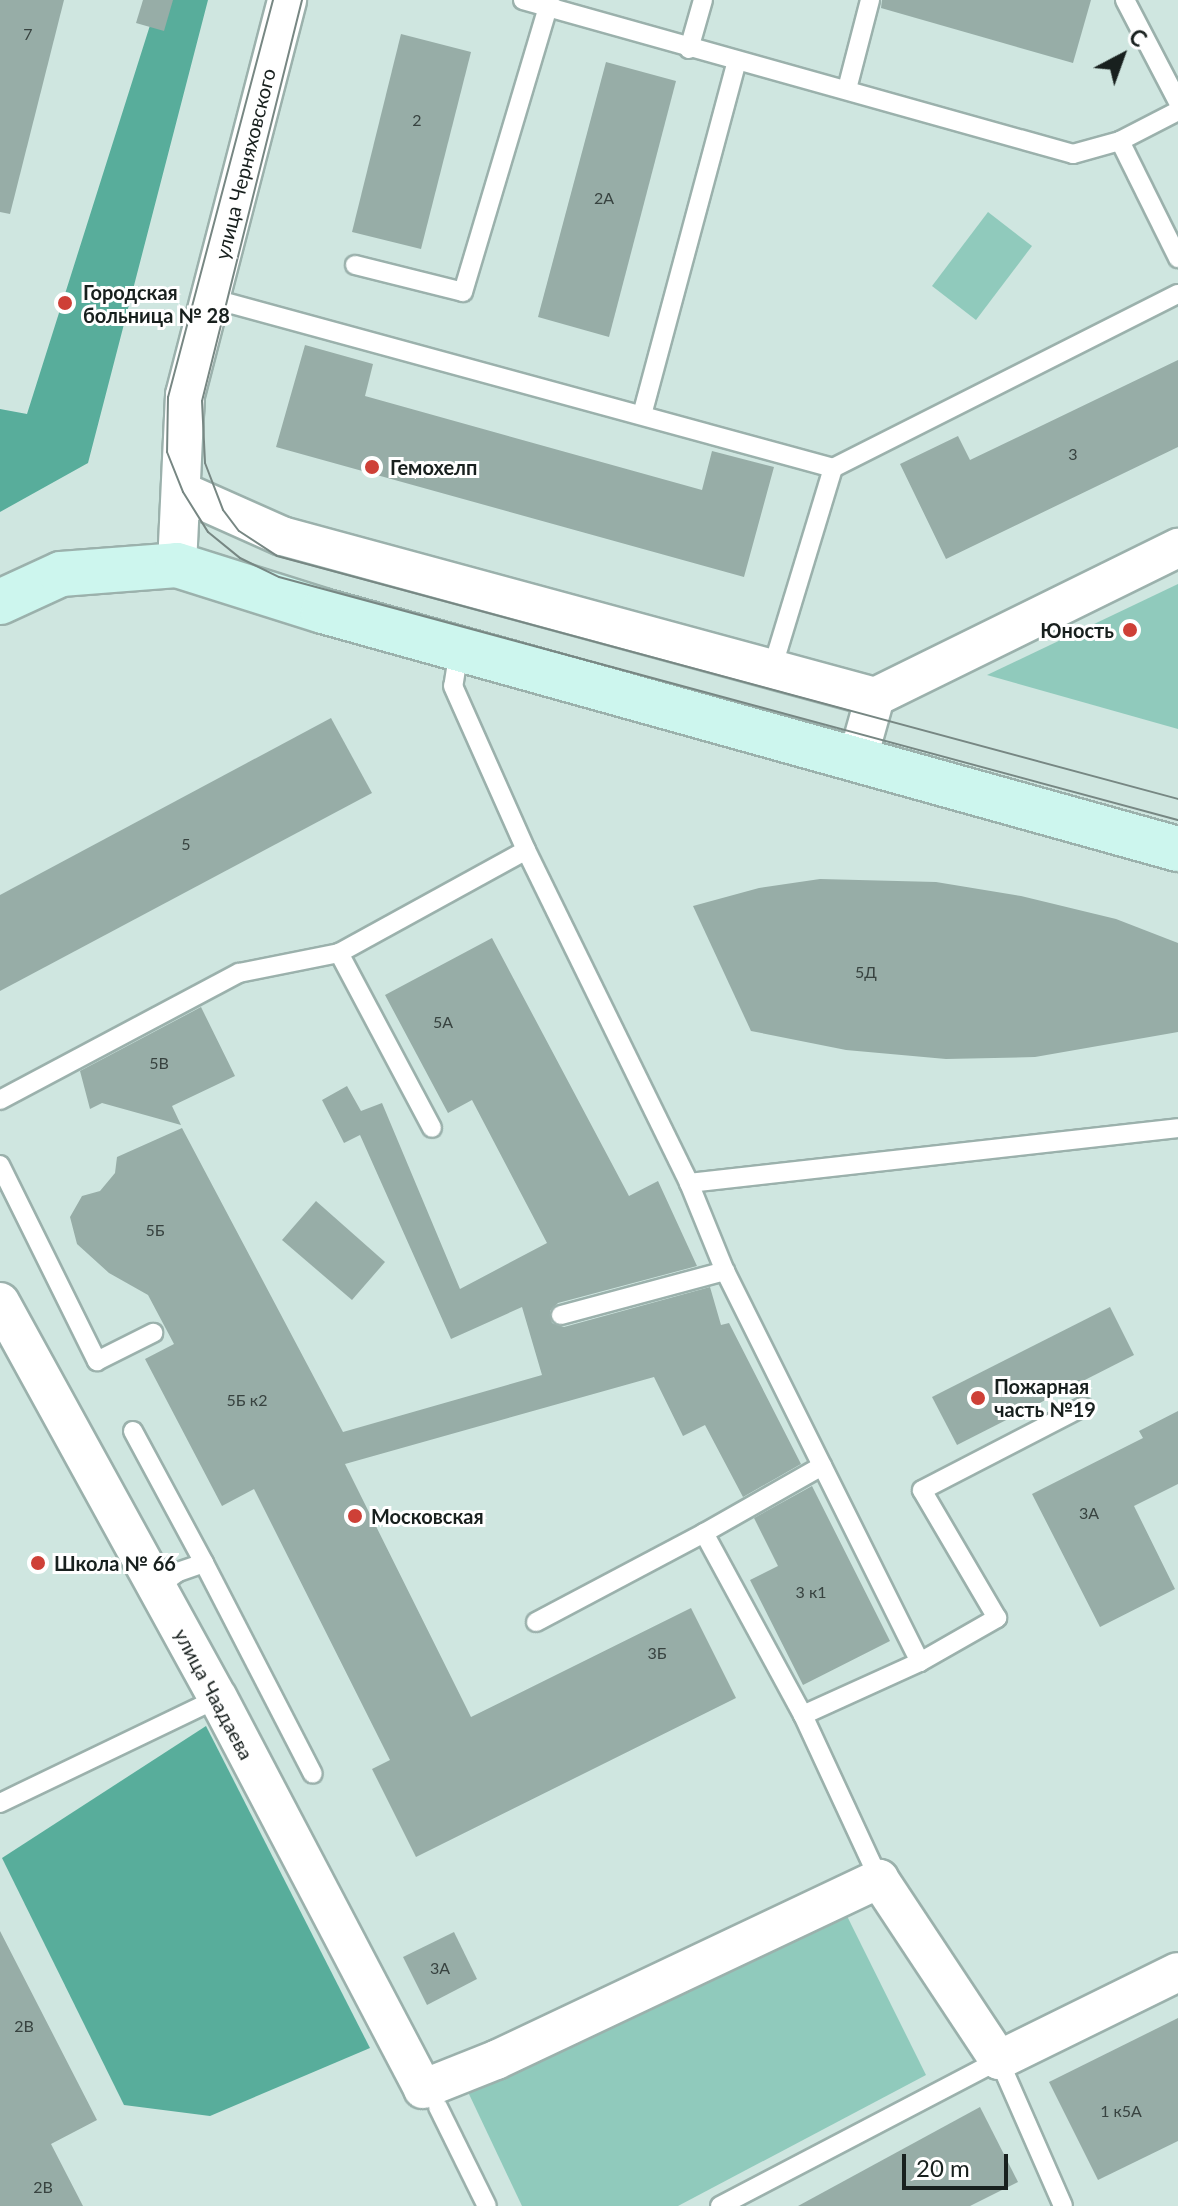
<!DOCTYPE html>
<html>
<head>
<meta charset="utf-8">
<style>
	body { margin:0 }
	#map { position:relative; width:1178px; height:2206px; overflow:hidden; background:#cfe6e0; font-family:Lato,sans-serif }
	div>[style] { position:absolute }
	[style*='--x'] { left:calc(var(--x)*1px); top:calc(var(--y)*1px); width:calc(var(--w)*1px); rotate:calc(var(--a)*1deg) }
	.green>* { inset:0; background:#90cabc }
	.forest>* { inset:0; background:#58ad9b }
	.building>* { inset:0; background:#97ada7 }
	.roads { filter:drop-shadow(2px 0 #9bb1ac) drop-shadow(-2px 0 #9bb1ac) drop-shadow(0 2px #9bb1ac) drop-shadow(0 -2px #9bb1ac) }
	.lane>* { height:18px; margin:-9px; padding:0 9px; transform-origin:9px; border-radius:9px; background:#fff }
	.street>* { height:38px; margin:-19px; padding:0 19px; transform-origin:19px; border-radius:19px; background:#fff }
	.secondary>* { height:44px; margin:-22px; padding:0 22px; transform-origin:22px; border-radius:22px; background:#cdf6ee }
	.tram>* { height:2px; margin:-1px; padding:0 1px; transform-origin:1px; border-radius:1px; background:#778783 }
	.dots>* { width:22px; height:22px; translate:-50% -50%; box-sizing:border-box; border:4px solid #fff; border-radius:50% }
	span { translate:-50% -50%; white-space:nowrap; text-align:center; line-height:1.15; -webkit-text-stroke:6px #fff; paint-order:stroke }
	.number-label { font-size:16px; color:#384340 }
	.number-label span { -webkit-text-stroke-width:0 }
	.street-label { font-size:20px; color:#18201e }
	.poi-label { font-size:20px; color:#18201e; font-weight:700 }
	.left { translate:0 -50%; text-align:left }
	.right { translate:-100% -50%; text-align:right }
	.north { position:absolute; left:1082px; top:16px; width:80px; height:80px; -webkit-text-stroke:6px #fff; paint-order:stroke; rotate:41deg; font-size:22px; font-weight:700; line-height:32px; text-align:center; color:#18201e }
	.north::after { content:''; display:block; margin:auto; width:28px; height:36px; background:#18201e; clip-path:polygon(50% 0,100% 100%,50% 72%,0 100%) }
	.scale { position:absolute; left:902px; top:2154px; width:106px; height:36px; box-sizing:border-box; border:4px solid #18201e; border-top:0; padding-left:10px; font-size:24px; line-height:28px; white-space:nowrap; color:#18201e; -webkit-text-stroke:6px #fff; paint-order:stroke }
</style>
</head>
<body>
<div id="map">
	<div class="green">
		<i style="clip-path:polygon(988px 212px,1032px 246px,976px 320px,932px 286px)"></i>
		<i style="clip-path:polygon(1178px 584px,1178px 729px,987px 675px)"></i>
		<i style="clip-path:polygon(846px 1914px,926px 2075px,678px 2206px,522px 2206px,468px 2092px)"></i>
	</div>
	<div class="forest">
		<i style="clip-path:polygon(158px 0,208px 0,88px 463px,0 512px,0 409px,27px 414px)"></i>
		<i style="clip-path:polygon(206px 1726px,370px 2048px,210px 2116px,124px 2105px,2px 1858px)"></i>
	</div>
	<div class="building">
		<i style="clip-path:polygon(0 0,64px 0,10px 214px,0 212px)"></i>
		<i style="clip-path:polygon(143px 0,173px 0,164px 31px,136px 23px)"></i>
		<i style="clip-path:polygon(882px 0,1091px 0,1073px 63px,881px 8px)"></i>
		<i style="clip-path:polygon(401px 34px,471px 52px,421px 249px,352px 232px)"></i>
		<i style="clip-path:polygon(606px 62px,676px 81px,609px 337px,538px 317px)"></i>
		<i style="clip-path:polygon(305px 345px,373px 364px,365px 396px,702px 490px,712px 451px,774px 467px,744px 577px,276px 447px)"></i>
		<i style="clip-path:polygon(1178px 360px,1178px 447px,946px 559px,900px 464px,958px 436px,970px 460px)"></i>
		<i style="clip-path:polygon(331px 718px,372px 793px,0 991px,0 895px)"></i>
		<i style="clip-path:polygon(820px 879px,936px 882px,1021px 896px,1116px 919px,1178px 943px,1178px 1032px,1035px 1057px,946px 1059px,846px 1050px,751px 1031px,693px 906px,759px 888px)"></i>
		<i style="clip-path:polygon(492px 938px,629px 1196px,658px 1181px,697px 1266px,558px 1303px,550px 1311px,552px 1323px,564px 1327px,710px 1287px,721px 1325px,729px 1323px,801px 1464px,743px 1497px,705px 1425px,683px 1436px,654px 1377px,345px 1464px,471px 1717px,691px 1608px,736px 1698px,416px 1857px,372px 1769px,390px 1760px,254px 1489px,222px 1506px,145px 1359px,174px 1344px,148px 1295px,109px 1273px,77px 1244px,70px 1217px,82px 1196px,100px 1191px,115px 1173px,117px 1157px,182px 1128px,343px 1432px,542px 1375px,522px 1307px,451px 1339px,360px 1135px,344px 1143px,322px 1100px,347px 1086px,361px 1111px,382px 1103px,460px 1289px,547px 1243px,472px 1100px,448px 1113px,385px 995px)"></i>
		<i style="clip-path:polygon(201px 1007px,235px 1076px,172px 1106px,181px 1125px,102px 1103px,90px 1109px,80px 1071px)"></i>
		<i style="clip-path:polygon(316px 1201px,385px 1262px,352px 1300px,282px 1240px)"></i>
		<i style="clip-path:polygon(1110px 1307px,1134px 1355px,957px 1445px,932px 1397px)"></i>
		<i style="clip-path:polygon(1178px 1411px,1178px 1484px,1134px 1506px,1175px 1589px,1100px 1627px,1032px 1494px,1143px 1438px,1139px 1431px)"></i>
		<i style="clip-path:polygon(812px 1486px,890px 1641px,803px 1685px,750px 1580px,778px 1566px,754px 1518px)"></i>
		<i style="clip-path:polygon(0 1931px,97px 2120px,51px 2144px,83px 2206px,0 2206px)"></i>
		<i style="clip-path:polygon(454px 1932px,477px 1979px,427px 2005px,403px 1957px)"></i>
		<i style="clip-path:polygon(1178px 2018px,1178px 2141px,1098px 2180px,1049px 2082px)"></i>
		<i style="clip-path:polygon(980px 2107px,1018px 2182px,970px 2206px,798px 2206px)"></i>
	</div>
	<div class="roads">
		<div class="lane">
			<i style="--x:523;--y:0;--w:571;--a:15.64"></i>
			<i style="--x:1073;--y:154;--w:49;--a:-15.5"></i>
			<i style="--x:1125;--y:0;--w:115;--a:62.5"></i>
			<i style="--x:689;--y:49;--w:51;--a:-74.1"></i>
			<i style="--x:847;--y:89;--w:92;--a:-75.5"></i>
			<i style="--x:1178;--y:111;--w:65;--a:152.7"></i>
			<i style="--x:1120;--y:141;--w:131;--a:63.6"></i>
			<i style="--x:355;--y:265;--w:111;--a:14"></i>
			<i style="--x:463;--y:292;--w:305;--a:-73.4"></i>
			<i style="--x:210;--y:298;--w:646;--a:15.26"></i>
			<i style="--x:833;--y:468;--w:386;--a:-26.8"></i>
			<i style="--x:642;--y:415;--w:367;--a:-75"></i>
			<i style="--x:459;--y:650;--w:36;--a:99"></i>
			<i style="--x:453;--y:686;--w:180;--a:66"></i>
			<i style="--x:526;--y:850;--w:371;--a:63.9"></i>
			<i style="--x:689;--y:1183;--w:95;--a:67.8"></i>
			<i style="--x:725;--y:1271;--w:437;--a:63.5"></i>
			<i style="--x:772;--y:669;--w:210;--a:-73.1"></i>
			<i style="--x:339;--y:953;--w:198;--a:62"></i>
			<i style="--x:0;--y:1100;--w:271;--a:-28"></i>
			<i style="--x:239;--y:973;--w:102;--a:-11.3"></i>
			<i style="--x:339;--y:953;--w:213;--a:-28.8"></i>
			<i style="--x:0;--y:1165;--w:219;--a:63.7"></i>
			<i style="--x:97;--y:1361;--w:63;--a:-26.6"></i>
			<i style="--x:689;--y:1183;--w:492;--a:-6.4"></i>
			<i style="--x:561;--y:1315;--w:170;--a:-15"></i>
			<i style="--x:133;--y:1431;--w:150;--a:61.7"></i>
			<i style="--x:204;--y:1563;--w:28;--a:161"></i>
			<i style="--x:178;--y:1572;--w:27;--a:144"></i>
			<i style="--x:704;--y:1533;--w:136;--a:-29.6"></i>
			<i style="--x:204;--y:1563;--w:237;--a:62.7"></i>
			<i style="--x:536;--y:1622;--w:190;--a:-27.9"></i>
			<i style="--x:704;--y:1533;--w:207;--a:61.5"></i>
			<i style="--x:0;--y:1803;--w:242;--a:-25.7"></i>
			<i style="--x:879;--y:1879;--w:181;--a:-114.9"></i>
			<i style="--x:803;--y:1715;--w:128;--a:-24.4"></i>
			<i style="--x:920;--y:1662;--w:89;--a:-29.7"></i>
			<i style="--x:997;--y:1618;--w:148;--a:-120.4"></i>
			<i style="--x:922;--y:1490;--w:181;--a:-27.3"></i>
			<i style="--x:438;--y:2107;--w:110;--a:63.7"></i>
			<i style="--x:720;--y:2206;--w:315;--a:-27.6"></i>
			<i style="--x:999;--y:2060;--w:159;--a:66.3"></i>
		</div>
		<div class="street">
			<i style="--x:183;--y:492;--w:108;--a:24"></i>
			<i style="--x:282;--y:536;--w:614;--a:15.19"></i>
			<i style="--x:875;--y:697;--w:338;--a:-26.2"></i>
			<i style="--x:177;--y:565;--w:170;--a:-87.3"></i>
			<i style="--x:185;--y:395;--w:408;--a:-75.5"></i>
			<i style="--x:857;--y:761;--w:66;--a:-74.3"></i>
			<i style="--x:0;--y:1302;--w:452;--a:61.2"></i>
			<i style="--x:218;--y:1698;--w:441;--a:62.3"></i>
			<i style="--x:423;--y:2089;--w:79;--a:-21.7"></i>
			<i style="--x:496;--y:2060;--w:424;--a:-25.3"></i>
			<i style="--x:879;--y:1879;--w:217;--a:56.5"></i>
			<i style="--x:999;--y:2060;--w:199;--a:-26.2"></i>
		</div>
		<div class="secondary">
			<i style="--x:0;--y:602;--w:67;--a:-24.7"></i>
			<i style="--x:61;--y:574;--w:116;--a:-4.4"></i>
			<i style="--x:177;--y:565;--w:153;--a:17.5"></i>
			<i style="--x:323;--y:611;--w:888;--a:15.56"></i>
		</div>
	</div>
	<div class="tram">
		<i style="--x:273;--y:0;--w:411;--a:104.8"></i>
		<i style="--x:168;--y:397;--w:55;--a:91"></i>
		<i style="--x:167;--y:452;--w:43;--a:68.2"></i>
		<i style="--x:183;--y:492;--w:47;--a:58"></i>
		<i style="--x:208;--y:532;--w:41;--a:39.1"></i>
		<i style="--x:240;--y:558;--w:43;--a:26"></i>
		<i style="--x:279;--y:577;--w:931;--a:15.13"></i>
		<i style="--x:302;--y:0;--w:413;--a:104"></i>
		<i style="--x:202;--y:401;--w:62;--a:87.2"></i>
		<i style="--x:205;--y:463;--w:50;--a:69"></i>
		<i style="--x:223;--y:510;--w:26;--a:53"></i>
		<i style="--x:239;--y:531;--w:45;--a:33.3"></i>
		<i style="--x:277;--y:556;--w:933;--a:15.09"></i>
	</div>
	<div class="dots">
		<i style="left:65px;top:303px;background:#ce4037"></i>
		<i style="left:372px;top:467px;background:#ce4037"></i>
		<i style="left:1130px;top:630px;background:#ce4037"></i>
		<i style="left:978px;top:1398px;background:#ce4037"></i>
		<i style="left:355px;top:1516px;background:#ce4037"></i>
		<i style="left:38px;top:1563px;background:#ce4037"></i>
	</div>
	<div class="number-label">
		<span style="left:28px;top:34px">7</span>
		<span style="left:417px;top:120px">2</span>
		<span style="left:604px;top:198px">2А</span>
		<span style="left:1073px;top:454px">3</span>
		<span style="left:186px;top:844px">5</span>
		<span style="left:866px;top:972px">5Д</span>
		<span style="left:443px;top:1022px">5А</span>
		<span style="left:159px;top:1063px">5В</span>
		<span style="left:155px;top:1230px">5Б</span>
		<span style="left:247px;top:1400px">5Б к2</span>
		<span style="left:1089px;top:1513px">3А</span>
		<span style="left:811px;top:1592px">3 к1</span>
		<span style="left:657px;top:1653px">3Б</span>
		<span style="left:440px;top:1968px">3А</span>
		<span style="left:24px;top:2026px">2В</span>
		<span style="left:1121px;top:2111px">1 к5А</span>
		<span style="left:43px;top:2187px">2В</span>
	</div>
	<div class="street-label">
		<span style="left:245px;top:164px;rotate:-76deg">улица Черняховского</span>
		<span style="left:214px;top:1694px;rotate:62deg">улица Чаадаева</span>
	</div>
	<div class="poi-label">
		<span class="left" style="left:83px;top:304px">Городская<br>больница № 28</span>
		<span class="left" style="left:390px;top:467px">Гемохелп</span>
		<span class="right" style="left:1114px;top:630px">Юность</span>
		<span class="left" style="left:994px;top:1398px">Пожарная<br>часть №19</span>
		<span class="left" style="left:371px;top:1516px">Московская</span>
		<span class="left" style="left:54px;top:1563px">Школа № 66</span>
	</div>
	<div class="north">С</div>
	<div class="scale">20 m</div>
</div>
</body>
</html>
